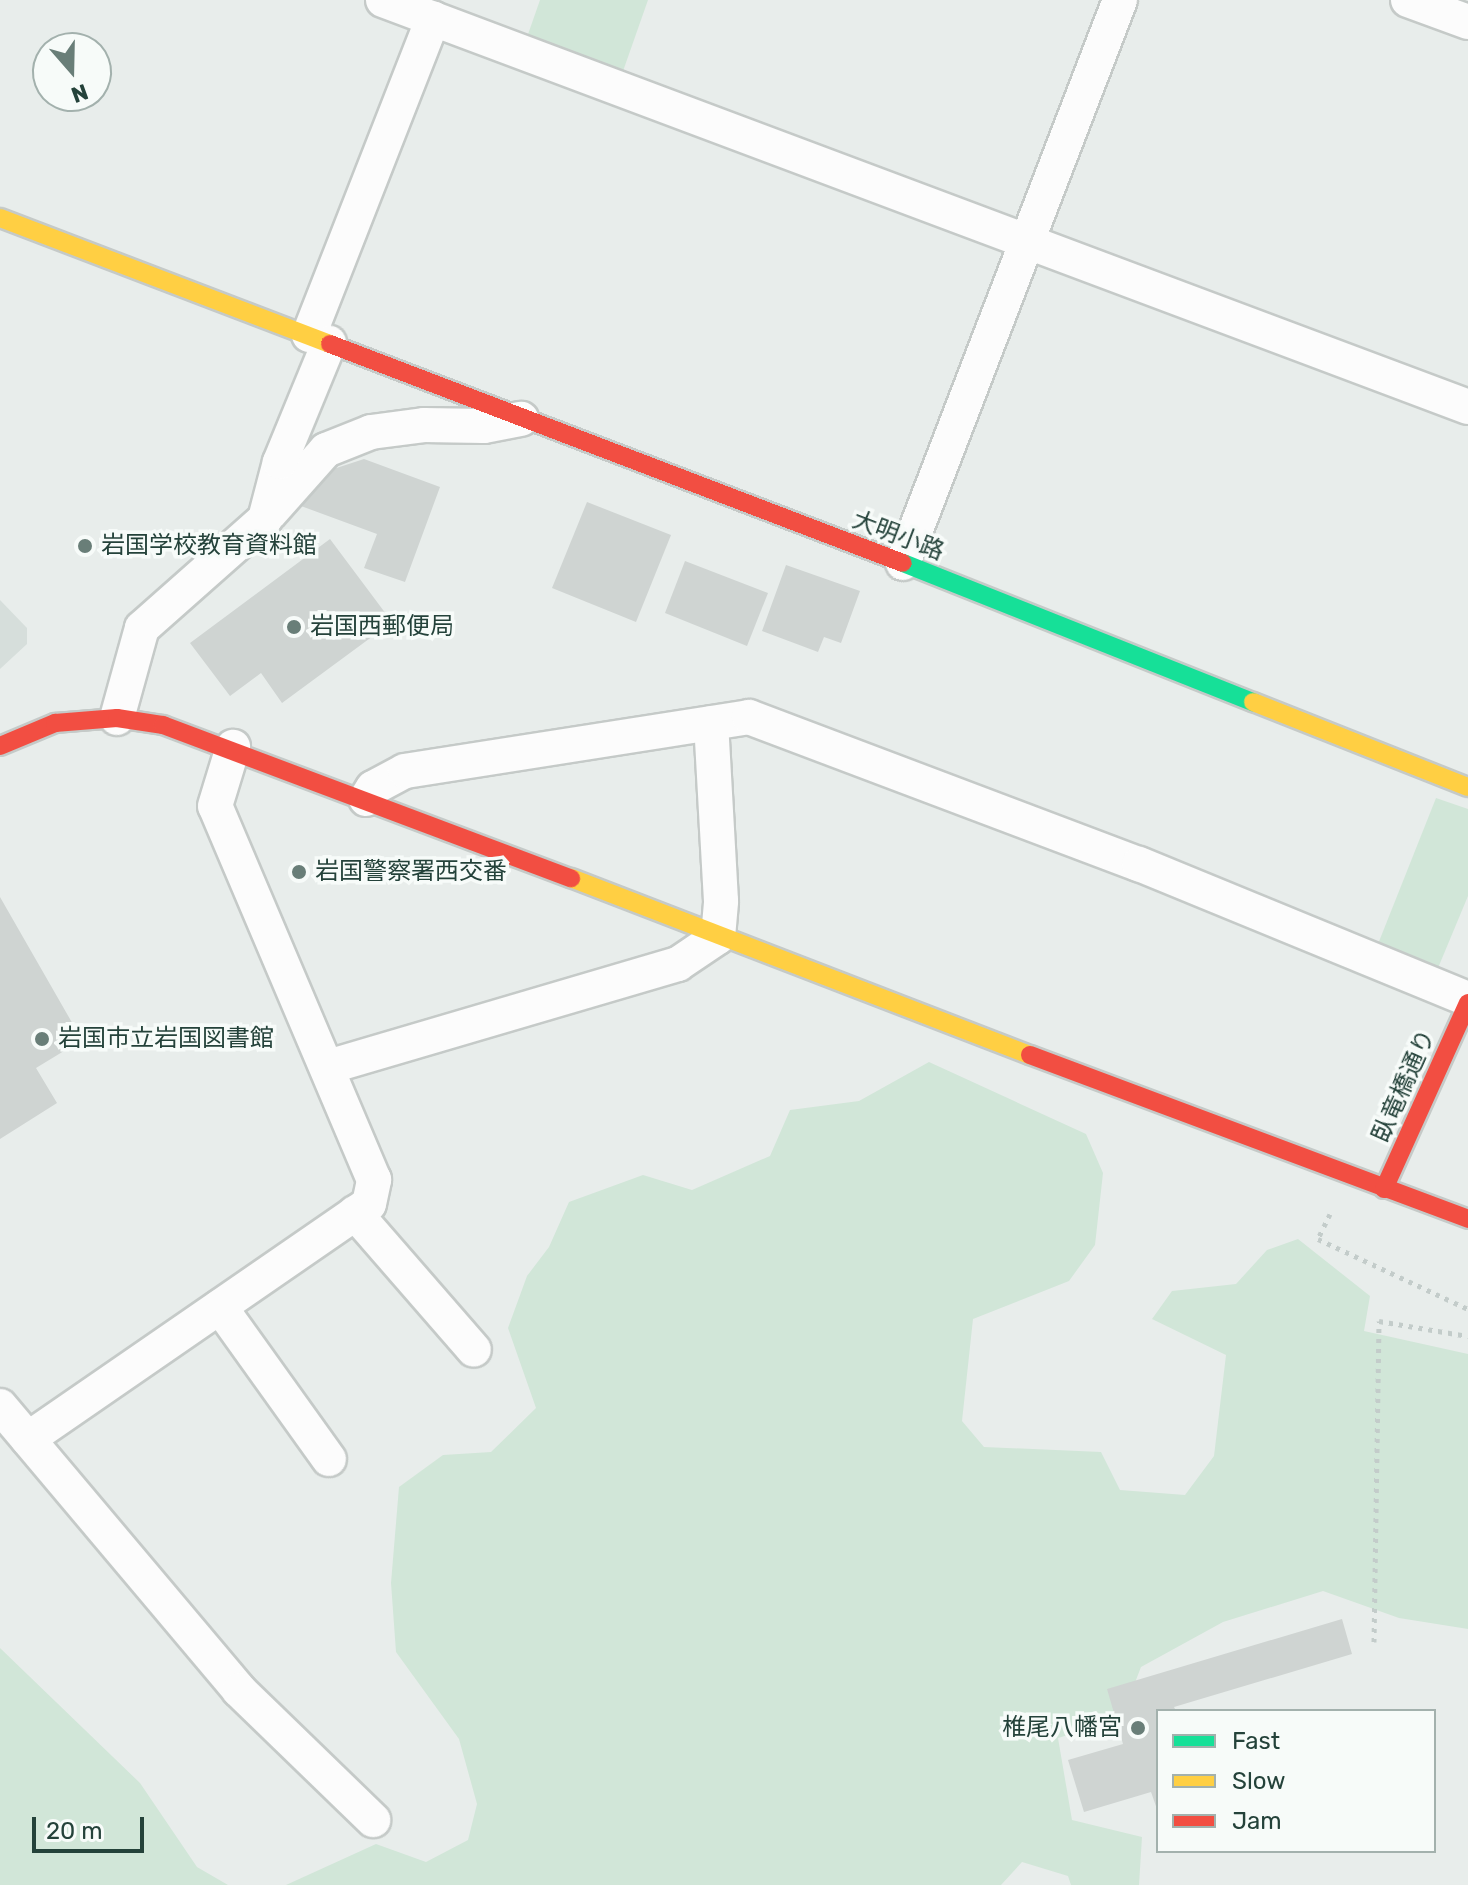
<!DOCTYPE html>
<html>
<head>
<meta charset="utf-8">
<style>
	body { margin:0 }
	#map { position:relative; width:1468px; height:1885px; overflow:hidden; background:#e8edeb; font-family:Rubik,"Noto Sans JP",sans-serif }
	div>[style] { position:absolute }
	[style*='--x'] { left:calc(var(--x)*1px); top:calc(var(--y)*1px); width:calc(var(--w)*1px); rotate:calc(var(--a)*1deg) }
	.built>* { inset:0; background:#d6dedb }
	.green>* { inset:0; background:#d1e6d8 }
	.building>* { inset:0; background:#cfd4d2 }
	.path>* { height:5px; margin-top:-2.5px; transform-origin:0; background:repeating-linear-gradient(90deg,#c3ccca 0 4px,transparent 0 10px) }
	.roads { filter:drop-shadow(2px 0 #c5cac8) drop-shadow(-2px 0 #c5cac8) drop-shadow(0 2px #c5cac8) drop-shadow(0 -2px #c5cac8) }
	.street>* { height:34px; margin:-17px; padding:0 17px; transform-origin:17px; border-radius:17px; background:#fcfcfc }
	.fast>* { height:18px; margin:-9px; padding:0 9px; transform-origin:9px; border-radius:9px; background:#16e098 }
	.slow>* { height:18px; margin:-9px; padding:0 9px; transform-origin:9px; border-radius:9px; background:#ffcf43 }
	.jam>* { height:18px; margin:-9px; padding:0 9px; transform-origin:9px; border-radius:9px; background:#f24e42 }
	.dots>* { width:22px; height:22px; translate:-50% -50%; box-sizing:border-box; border:4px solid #f7fbf9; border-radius:50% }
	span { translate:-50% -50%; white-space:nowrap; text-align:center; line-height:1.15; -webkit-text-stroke:7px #f7fbf9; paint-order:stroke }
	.street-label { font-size:24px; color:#24423a }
	.poi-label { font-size:24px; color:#24423a }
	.left { translate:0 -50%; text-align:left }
	.right { translate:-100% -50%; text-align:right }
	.legend { position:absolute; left:1156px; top:1709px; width:280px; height:144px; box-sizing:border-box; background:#f7fbf9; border:2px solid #a3b1ad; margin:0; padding:10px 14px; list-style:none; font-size:24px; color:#24423a }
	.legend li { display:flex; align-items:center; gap:16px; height:40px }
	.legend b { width:40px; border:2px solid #a3b1ad }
	.north { position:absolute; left:32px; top:32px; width:80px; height:80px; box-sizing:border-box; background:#f7fbf9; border:2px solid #a3b1ad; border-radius:50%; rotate:160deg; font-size:22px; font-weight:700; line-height:32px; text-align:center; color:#24423a }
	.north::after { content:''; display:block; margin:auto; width:28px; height:36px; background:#697e78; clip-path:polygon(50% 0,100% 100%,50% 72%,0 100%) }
	.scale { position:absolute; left:32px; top:1817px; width:112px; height:36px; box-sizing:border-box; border:4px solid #24423a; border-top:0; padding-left:10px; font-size:24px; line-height:28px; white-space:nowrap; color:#24423a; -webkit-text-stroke:6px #f7fbf9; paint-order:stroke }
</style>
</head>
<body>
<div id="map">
	<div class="built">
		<i style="clip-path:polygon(0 600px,27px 628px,27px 644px,0 669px)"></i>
	</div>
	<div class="green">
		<i style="clip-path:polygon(540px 0,648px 0,622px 74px,526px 40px)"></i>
		<i style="clip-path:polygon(1436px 798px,1468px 809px,1468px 896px,1438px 968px,1378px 944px)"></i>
		<i style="clip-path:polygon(929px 1062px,1086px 1134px,1103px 1173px,1095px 1245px,1069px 1281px,973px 1319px,962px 1421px,984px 1447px,1101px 1452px,1120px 1490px,1185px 1495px,1214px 1456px,1226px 1355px,1152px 1319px,1172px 1291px,1236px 1284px,1267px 1250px,1298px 1239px,1370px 1296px,1364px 1331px,1468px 1354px,1468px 1629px,1399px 1618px,1323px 1591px,1223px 1622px,1141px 1667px,1121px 1719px,1058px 1738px,1072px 1820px,1142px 1837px,1139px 1885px,1071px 1885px,1068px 1876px,1022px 1862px,1001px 1885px,286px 1885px,376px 1844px,426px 1862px,468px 1840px,477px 1804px,459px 1739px,396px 1652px,391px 1583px,399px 1487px,443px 1455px,491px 1452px,536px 1408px,508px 1328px,527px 1276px,549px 1247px,569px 1202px,643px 1175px,692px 1190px,770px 1156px,790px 1110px,859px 1101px)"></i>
		<i style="clip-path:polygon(0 1648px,140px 1783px,197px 1867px,228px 1885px,0 1885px)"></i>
	</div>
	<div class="building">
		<i style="clip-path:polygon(364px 459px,440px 487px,405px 582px,364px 568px,377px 534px,301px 506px,312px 476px)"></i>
		<i style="clip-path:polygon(587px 502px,671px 535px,636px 622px,552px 588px)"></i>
		<i style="clip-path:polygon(330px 539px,392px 622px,282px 703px,261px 673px,230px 696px,190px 643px)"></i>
		<i style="clip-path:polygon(685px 561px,768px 593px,747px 646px,665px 613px)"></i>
		<i style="clip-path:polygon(786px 565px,860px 591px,841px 643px,824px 637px,818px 652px,762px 631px)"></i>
		<i style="clip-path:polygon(0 897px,82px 1040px,36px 1068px,57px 1103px,0 1139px)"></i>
		<i style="clip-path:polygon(1342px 1619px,1352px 1654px,1174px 1707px,1176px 1711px,1158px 1711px,1158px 1812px,1151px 1792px,1084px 1812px,1068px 1760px,1123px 1744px,1107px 1689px)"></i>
	</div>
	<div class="path">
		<i style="--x:1330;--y:1214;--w:28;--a:116"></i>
		<i style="--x:1318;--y:1239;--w:166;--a:25"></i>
		<i style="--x:1374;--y:1642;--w:321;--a:-89.1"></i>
		<i style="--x:1379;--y:1321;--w:90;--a:9.6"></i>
	</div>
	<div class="roads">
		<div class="street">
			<i style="--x:383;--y:0;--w:1159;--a:20.56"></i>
			<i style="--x:1408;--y:0;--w:64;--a:20.1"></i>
			<i style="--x:309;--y:335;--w:340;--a:-68.6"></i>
			<i style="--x:270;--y:513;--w:84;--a:-48.4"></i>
			<i style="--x:326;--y:450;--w:48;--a:-21.8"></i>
			<i style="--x:371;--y:432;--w:53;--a:-7.5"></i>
			<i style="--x:424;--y:425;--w:60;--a:1"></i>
			<i style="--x:484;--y:426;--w:38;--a:-11"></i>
			<i style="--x:903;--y:563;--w:603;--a:-68.92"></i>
			<i style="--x:117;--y:718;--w:93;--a:-74.5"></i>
			<i style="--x:142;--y:628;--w:164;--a:-41.5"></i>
			<i style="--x:265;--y:519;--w:59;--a:-75.3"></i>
			<i style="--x:280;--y:462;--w:129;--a:-67.6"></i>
			<i style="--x:366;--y:799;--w:13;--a:-58"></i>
			<i style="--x:373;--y:788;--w:36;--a:-28"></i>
			<i style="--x:405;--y:771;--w:348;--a:-8.9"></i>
			<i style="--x:749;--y:717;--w:417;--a:20.7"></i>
			<i style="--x:1139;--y:864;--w:356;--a:22.3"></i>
			<i style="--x:328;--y:1067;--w:365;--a:-16.4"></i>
			<i style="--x:678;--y:964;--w:48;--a:-34"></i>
			<i style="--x:718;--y:937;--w:36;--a:-85"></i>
			<i style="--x:721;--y:901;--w:178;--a:-93.2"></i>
			<i style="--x:355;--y:1213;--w:181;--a:49"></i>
			<i style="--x:220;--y:1307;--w:187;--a:54.4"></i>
			<i style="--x:0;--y:1406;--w:371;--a:49.9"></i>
			<i style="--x:239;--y:1690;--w:187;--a:44.1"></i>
			<i style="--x:28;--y:1439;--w:414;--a:-34.6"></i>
			<i style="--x:369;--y:1204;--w:25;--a:-78"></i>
			<i style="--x:374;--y:1180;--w:406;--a:-113"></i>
			<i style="--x:215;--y:806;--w:62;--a:-73"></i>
		</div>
		<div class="fast">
			<i style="--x:903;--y:563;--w:377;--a:21.7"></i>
		</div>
		<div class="slow">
			<i style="--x:0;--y:218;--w:353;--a:20.9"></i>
			<i style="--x:1253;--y:702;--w:231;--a:21.6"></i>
			<i style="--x:571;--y:878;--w:492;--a:21.1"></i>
		</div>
		<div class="jam">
			<i style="--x:330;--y:344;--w:613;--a:20.92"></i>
			<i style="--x:0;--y:746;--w:60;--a:-22.7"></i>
			<i style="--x:55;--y:723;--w:62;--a:-4.6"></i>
			<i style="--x:117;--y:718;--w:47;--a:8.7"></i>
			<i style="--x:163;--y:725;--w:436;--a:20.6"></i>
			<i style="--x:1030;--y:1055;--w:468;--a:20.5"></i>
			<i style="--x:1384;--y:1189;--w:204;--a:-65.7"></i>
		</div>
	</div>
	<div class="dots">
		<i style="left:85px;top:546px;background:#697e78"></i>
		<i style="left:294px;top:627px;background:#697e78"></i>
		<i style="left:299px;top:872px;background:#697e78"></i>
		<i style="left:42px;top:1039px;background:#697e78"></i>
		<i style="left:1138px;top:1728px;background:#697e78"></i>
	</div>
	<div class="street-label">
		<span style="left:898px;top:536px;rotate:21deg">大明小路</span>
		<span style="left:1404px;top:1086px;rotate:-66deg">臥竜橋通り</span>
	</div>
	<div class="poi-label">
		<span class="left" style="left:101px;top:546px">岩国学校教育資料館</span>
		<span class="left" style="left:310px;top:627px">岩国西郵便局</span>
		<span class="left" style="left:315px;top:872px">岩国警察署西交番</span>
		<span class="left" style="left:58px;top:1039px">岩国市立岩国図書館</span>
		<span class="right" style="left:1122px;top:1728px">椎尾八幡宮</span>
	</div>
	<ul class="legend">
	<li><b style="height:10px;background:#16e098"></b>Fast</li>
	<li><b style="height:10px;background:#ffcf43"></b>Slow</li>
	<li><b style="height:10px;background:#f24e42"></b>Jam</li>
	</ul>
	<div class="north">N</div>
	<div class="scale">20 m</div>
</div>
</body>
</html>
